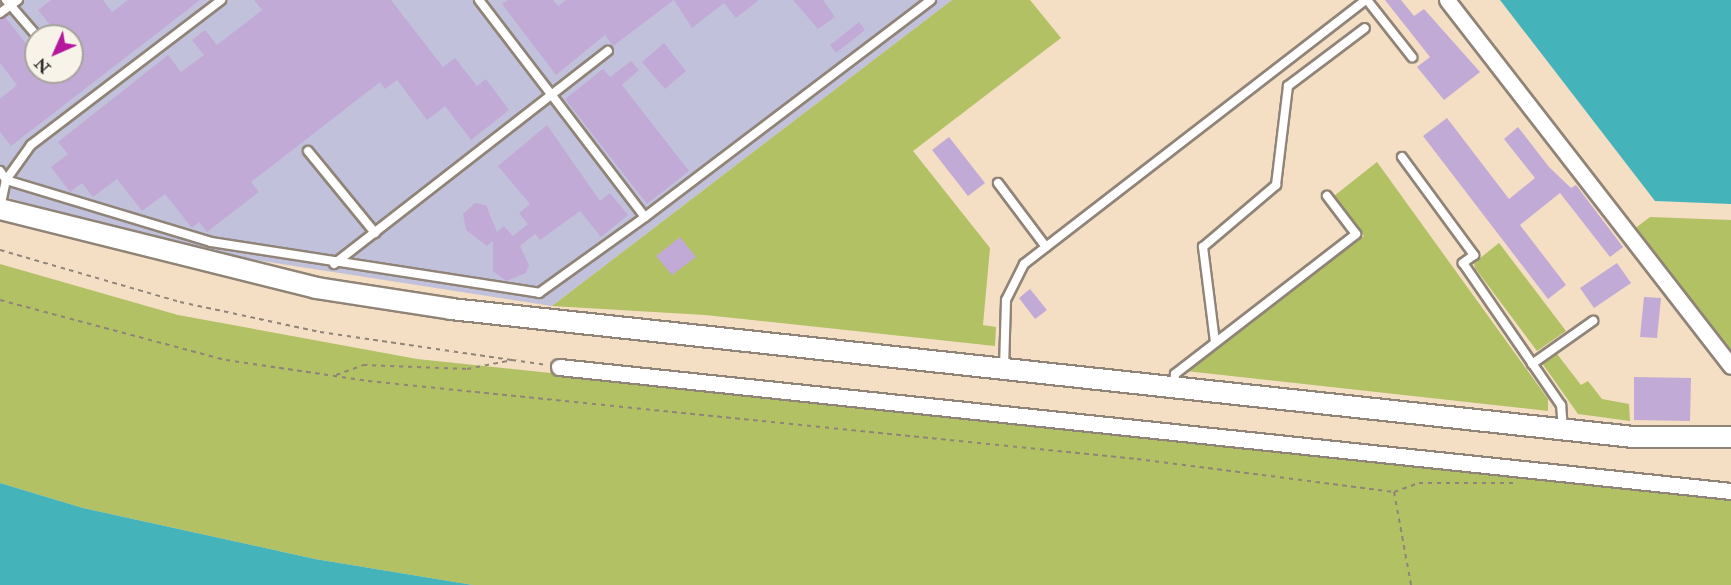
<!DOCTYPE html>
<html>
<head>
<meta charset="utf-8">
<style>
	body { margin:0 }
	#map { position:relative; width:1731px; height:585px; overflow:hidden; background:#f4dec4; font-family:"IM FELL Double Pica",serif }
	div>[style] { position:absolute }
	[style*='--x'] { left:calc(var(--x)*1px); top:calc(var(--y)*1px); width:calc(var(--w)*1px); rotate:calc(var(--a)*1deg) }
	.industrial>* { inset:0; background:#c2c1dc }
	.green>* { inset:0; background:#b2c163 }
	.water>* { inset:0; background:#44b4ba }
	.building>* { inset:0; background:#c2aad6 }
	.path>* { height:2px; margin-top:-1px; transform-origin:0; background:repeating-linear-gradient(90deg,#908478 0 4.5px,transparent 0 9px) }
	.roads { filter:drop-shadow(2px 0 #908478) drop-shadow(-2px 0 #908478) drop-shadow(0 2px #908478) drop-shadow(0 -2px #908478) }
	.service>* { height:8px; margin:-4px; padding:0 4px; transform-origin:4px; border-radius:4px; background:#fff }
	.minor>* { height:15px; margin:-7.5px; padding:0 7.5px; transform-origin:7.5px; border-radius:7.5px; background:#fff }
	.tertiary>* { height:20px; margin:-10px; padding:0 10px; transform-origin:10px; border-radius:10px; background:#fff }
	span { translate:-50% -50%; white-space:nowrap; text-align:center; line-height:1.15; -webkit-text-stroke:6px #f7f3e8; paint-order:stroke }
	.north { position:absolute; left:24px; top:24px; width:60px; height:60px; box-sizing:border-box; background:#f7f3e8; border:2px solid #a5a39c; border-radius:50%; rotate:225deg; font-size:16px; font-weight:700; line-height:24px; text-align:center; color:#2b2b2b }
	.north::after { content:''; display:block; margin:auto; width:21px; height:27px; background:#b5179e; clip-path:polygon(50% 0,100% 100%,50% 72%,0 100%) }
</style>
</head>
<body>
<div id="map">
	<div class="industrial">
		<i style="clip-path:polygon(evenodd,0 0,952px 0,552px 306px,210px 253px,12px 199px,0 192px,0 0,36px 36px,72px 36px,72px 72px,36px 72px,36px 36px)"></i>
	</div>
	<div class="green">
		<i style="clip-path:polygon(952px 0,1030px 0,1061px 38px,913px 151px,990px 248px,983px 325px,996px 327px,995px 346px,705px 315px,552px 306px)"></i>
		<i style="clip-path:polygon(1377px 162px,1548px 399px,1548px 411px,1186px 371px,1364px 236px,1334px 196px)"></i>
		<i style="clip-path:polygon(1650px 217px,1731px 220px,1731px 356px,1633px 230px)"></i>
		<i style="clip-path:polygon(1499px 243px,1566px 331px,1537px 351px,1475px 268px,1474px 263px)"></i>
		<i style="clip-path:polygon(0 264px,178px 315px,417px 359px,1731px 497px,1731px 585px,473px 585px,315px 559px,83px 508px,0 483px)"></i>
		<i style="clip-path:polygon(1557px 354px,1581px 385px,1588px 381px,1602px 399px,1629px 404px,1630px 421px,1578px 414px,1542px 363px)"></i>
	</div>
	<div class="water">
		<i style="clip-path:polygon(1500px 0,1731px 0,1731px 204px,1655px 201px)"></i>
		<i style="clip-path:polygon(0 483px,83px 508px,315px 559px,473px 585px,0 585px)"></i>
	</div>
	<div class="building">
		<i style="clip-path:polygon(51px 0,103px 0,112px 12px,128px 0,200px 0,11px 146px,0 132px,0 99px,17px 85px,0 63px,0 19px,5px 17px,36px 56px,36px 72px,72px 72px,72px 36px,59px 36px,38px 10px)"></i>
		<i style="clip-path:polygon(254px 0,391px 0,443px 67px,455px 58px,477px 86px,486px 79px,509px 110px,471px 140px,445px 106px,427px 120px,397px 80px,385px 89px,380px 82px,251px 182px,259px 192px,207px 232px,199px 222px,192px 228px,165px 194px,142px 211px,117px 179px,93px 197px,82px 183px,70px 192px,51px 167px,68px 154px,58px 142px,168px 55px,181px 72px,204px 55px,192px 40px,205px 30px,217px 45px,262px 10px)"></i>
		<i style="clip-path:polygon(508px 0,553px 0,558px 6px,566px 0,759px 0,736px 18px,724px 3px,692px 28px,674px 0,613px 46px,605px 35px,556px 75px,502px 4px)"></i>
		<i style="clip-path:polygon(793px 0,823px 0,835px 17px,818px 29px)"></i>
		<i style="clip-path:polygon(1385px 0,1401px 0,1414px 16px,1424px 9px,1480px 72px,1444px 100px,1417px 67px,1430px 57px)"></i>
		<i style="clip-path:polygon(859px 22px,865px 30px,836px 53px,830px 45px)"></i>
		<i style="clip-path:polygon(664px 43px,686px 71px,665px 89px,642px 62px)"></i>
		<i style="clip-path:polygon(631px 61px,639px 70px,622px 85px,689px 171px,647px 204px,565px 99px,603px 69px,610px 77px)"></i>
		<i style="clip-path:polygon(1447px 118px,1509px 199px,1535px 178px,1504px 139px,1518px 127px,1549px 167px,1571px 188px,1576px 185px,1623px 247px,1610px 257px,1560px 193px,1520px 225px,1566px 285px,1548px 299px,1423px 136px)"></i>
		<i style="clip-path:polygon(547px 125px,600px 201px,610px 193px,628px 215px,601px 237px,580px 211px,540px 240px,535px 234px,520px 246px,529px 265px,526px 273px,506px 281px,493px 271px,493px 241px,487px 246px,466px 230px,463px 214px,475px 203px,486px 205px,497px 232px,504px 226px,513px 236px,528px 224px,519px 213px,530px 204px,498px 166px)"></i>
		<i style="clip-path:polygon(949px 137px,985px 183px,968px 196px,932px 150px)"></i>
		<i style="clip-path:polygon(680px 237px,696px 257px,672px 275px,656px 256px)"></i>
		<i style="clip-path:polygon(1617px 263px,1631px 283px,1594px 308px,1580px 288px)"></i>
		<i style="clip-path:polygon(1030px 289px,1047px 310px,1035px 319px,1019px 298px)"></i>
		<i style="clip-path:polygon(1644px 297px,1661px 298px,1657px 338px,1640px 337px)"></i>
		<i style="clip-path:polygon(1634px 377px,1691px 378px,1690px 421px,1634px 420px)"></i>
	</div>
	<div class="path">
		<i style="--x:0;--y:250;--w:187;--a:16.1"></i>
		<i style="--x:180;--y:302;--w:143;--a:12.1"></i>
		<i style="--x:320;--y:332;--w:194;--a:8.3"></i>
		<i style="--x:0;--y:300;--w:234;--a:14.9"></i>
		<i style="--x:226;--y:360;--w:144;--a:8.4"></i>
		<i style="--x:368;--y:381;--w:773;--a:5.79"></i>
		<i style="--x:1137;--y:459;--w:259;--a:7.3"></i>
		<i style="--x:1394;--y:492;--w:27;--a:-20"></i>
		<i style="--x:1419;--y:483;--w:94;--a:0"></i>
		<i style="--x:336;--y:375;--w:29;--a:-20"></i>
		<i style="--x:363;--y:365;--w:104;--a:2.2"></i>
		<i style="--x:467;--y:369;--w:46;--a:-11.3"></i>
		<i style="--x:512;--y:360;--w:34;--a:8"></i>
		<i style="--x:1394;--y:492;--w:95;--a:79.6"></i>
	</div>
	<div class="roads">
		<div class="service">
			<i style="--x:6;--y:0;--w:48;--a:49.3"></i>
			<i style="--x:479;--y:0;--w:273;--a:52.6"></i>
			<i style="--x:645;--y:217;--w:359;--a:-37.2"></i>
			<i style="--x:1367;--y:0;--w:73;--a:51.7"></i>
			<i style="--x:0;--y:13;--w:22;--a:-36"></i>
			<i style="--x:308;--y:151;--w:106;--a:50.7"></i>
			<i style="--x:1402;--y:157;--w:122;--a:53.7"></i>
			<i style="--x:1474;--y:255;--w:14;--a:144"></i>
			<i style="--x:1463;--y:263;--w:173;--a:55.4"></i>
			<i style="--x:1561;--y:405;--w:22;--a:85"></i>
			<i style="--x:0;--y:171;--w:11;--a:56"></i>
			<i style="--x:6;--y:180;--w:214;--a:16.8"></i>
			<i style="--x:211;--y:242;--w:332;--a:8.8"></i>
			<i style="--x:539;--y:293;--w:130;--a:-35.6"></i>
			<i style="--x:998;--y:183;--w:80;--a:53.1"></i>
			<i style="--x:0;--y:208;--w:29;--a:-78"></i>
			<i style="--x:6;--y:180;--w:43;--a:-54.5"></i>
			<i style="--x:31;--y:145;--w:239;--a:-37.3"></i>
			<i style="--x:334;--y:264;--w:347;--a:-37.9"></i>
			<i style="--x:1215;--y:342;--w:96;--a:-97.2"></i>
			<i style="--x:1203;--y:247;--w:96;--a:-40.3"></i>
			<i style="--x:1276;--y:185;--w:100;--a:-83.1"></i>
			<i style="--x:1288;--y:86;--w:96;--a:-37"></i>
			<i style="--x:1532;--y:364;--w:75;--a:-35.2"></i>
			<i style="--x:1004;--y:368;--w:68;--a:-88.3"></i>
			<i style="--x:1006;--y:300;--w:40;--a:-63.4"></i>
			<i style="--x:1024;--y:264;--w:432;--a:-37.7"></i>
			<i style="--x:1174;--y:386;--w:12;--a:-85"></i>
			<i style="--x:1175;--y:374;--w:229;--a:-37.7"></i>
			<i style="--x:1356;--y:234;--w:48;--a:-127.3"></i>
		</div>
		<div class="minor">
			<i style="--x:1447;--y:0;--w:463;--a:52.2"></i>
			<i style="--x:559;--y:367;--w:1179;--a:6.04"></i>
		</div>
		<div class="tertiary">
			<i style="--x:0;--y:209;--w:326;--a:14"></i>
			<i style="--x:316;--y:288;--w:137;--a:8.8"></i>
			<i style="--x:451;--y:309;--w:1190;--a:6.18"></i>
			<i style="--x:1634;--y:437;--w:97;--a:0"></i>
		</div>
	</div>
	<div class="north">N</div>
</div>
</body>
</html>
